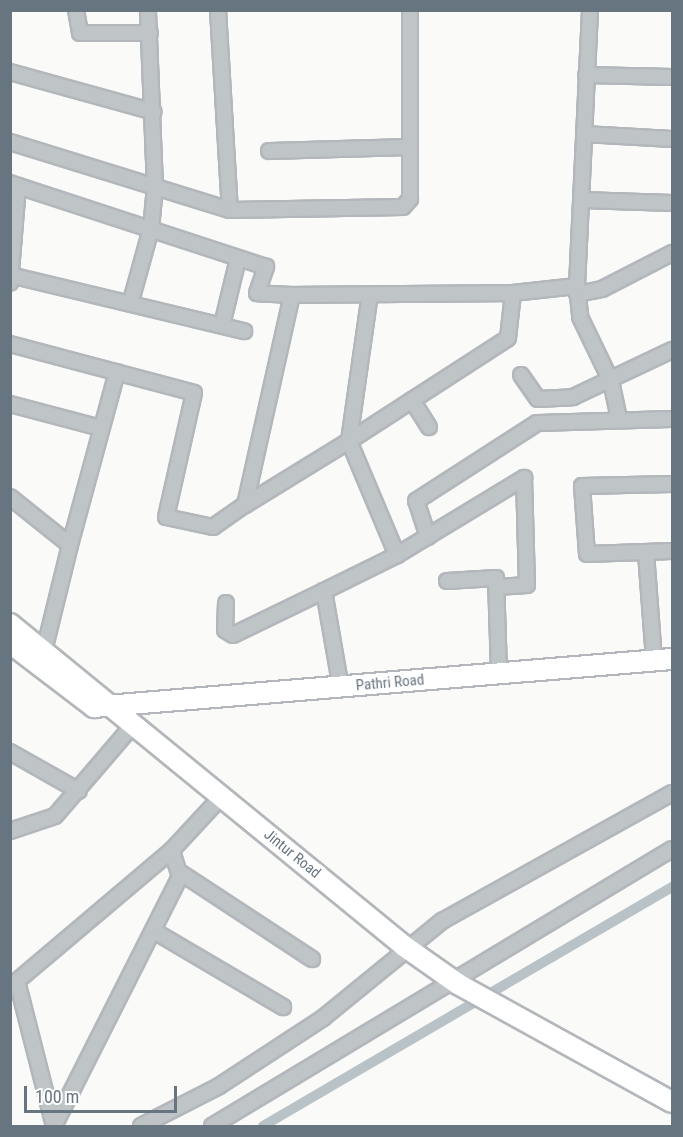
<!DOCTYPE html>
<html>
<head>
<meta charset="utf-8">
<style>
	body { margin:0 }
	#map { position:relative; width:683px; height:1137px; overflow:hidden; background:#fafaf8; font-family:"Roboto Condensed",sans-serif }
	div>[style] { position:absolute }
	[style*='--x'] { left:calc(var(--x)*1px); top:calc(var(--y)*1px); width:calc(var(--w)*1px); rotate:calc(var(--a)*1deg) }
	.canal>* { height:10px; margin:-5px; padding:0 5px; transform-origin:5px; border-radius:5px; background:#b9c3c7 }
	.roads { filter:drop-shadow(2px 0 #b3b7bb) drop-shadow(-2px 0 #b3b7bb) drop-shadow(0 2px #b3b7bb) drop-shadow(0 -2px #b3b7bb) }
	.minor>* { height:14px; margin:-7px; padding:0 7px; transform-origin:7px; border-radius:7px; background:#bfc4c7 }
	.highway>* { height:20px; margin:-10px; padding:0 10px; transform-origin:10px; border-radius:10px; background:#fff }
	span { translate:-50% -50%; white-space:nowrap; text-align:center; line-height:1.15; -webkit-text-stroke:6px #fff; paint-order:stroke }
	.street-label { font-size:15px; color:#677580 }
	.frame { position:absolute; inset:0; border:12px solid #677580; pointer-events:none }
	.scale { position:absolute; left:24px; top:1086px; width:153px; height:27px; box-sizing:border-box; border:3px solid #677580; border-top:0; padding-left:8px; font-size:18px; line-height:21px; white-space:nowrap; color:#677580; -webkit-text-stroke:4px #fff; paint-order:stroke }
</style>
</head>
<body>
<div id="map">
	<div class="canal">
		<i style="--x:263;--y:1126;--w:474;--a:-30.3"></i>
	</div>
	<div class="roads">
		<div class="minor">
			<i style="--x:76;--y:10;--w:23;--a:80"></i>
			<i style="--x:80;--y:33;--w:70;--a:0"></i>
			<i style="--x:218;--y:10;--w:200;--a:86.6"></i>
			<i style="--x:10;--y:72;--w:149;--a:15.5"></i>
			<i style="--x:586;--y:75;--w:86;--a:1.3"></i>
			<i style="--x:584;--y:134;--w:88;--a:3.3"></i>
			<i style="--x:10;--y:142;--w:230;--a:17.2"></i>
			<i style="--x:230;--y:210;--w:173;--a:-1"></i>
			<i style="--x:403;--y:207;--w:11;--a:-49"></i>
			<i style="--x:410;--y:199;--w:189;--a:-90"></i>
			<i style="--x:269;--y:151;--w:141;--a:-1.6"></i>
			<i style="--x:10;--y:183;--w:9;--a:21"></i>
			<i style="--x:18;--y:186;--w:97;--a:94.7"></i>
			<i style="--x:581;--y:200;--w:91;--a:1.9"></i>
			<i style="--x:10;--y:275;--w:241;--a:13.5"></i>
			<i style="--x:577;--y:286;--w:31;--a:84"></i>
			<i style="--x:580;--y:317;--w:71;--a:64.2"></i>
			<i style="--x:611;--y:381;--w:39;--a:78"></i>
			<i style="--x:577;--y:294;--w:25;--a:-11"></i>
			<i style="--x:602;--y:289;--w:79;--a:-27.2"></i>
			<i style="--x:292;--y:295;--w:221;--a:-0.5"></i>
			<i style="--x:131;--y:301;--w:75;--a:-74.5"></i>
			<i style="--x:151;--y:229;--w:42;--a:-84.6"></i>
			<i style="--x:155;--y:187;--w:177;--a:-92.3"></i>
			<i style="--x:222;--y:325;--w:68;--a:-76.4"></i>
			<i style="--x:10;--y:344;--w:190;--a:14.9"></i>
			<i style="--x:194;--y:393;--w:127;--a:102.7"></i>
			<i style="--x:166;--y:517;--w:48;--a:12"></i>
			<i style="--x:213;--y:527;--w:39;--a:-35"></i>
			<i style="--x:245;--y:505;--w:215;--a:-77.4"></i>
			<i style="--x:292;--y:295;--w:35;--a:-177"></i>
			<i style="--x:257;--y:293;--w:28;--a:-71"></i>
			<i style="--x:266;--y:267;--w:261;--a:-161.9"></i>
			<i style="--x:521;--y:375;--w:29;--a:55"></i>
			<i style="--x:538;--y:399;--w:35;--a:-3"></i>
			<i style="--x:573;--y:397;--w:110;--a:-25.4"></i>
			<i style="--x:412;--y:400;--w:32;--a:58"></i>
			<i style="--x:10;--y:404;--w:94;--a:14.8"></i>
			<i style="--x:349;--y:441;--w:189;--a:-32.9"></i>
			<i style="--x:508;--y:338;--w:45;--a:-83.7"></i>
			<i style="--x:513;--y:293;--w:64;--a:-6.2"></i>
			<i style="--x:577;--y:286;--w:276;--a:-87.3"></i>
			<i style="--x:349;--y:441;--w:148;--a:-81.9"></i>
			<i style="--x:672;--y:484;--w:90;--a:178.7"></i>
			<i style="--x:582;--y:486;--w:68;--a:85.8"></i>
			<i style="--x:587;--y:554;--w:85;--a:-2"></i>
			<i style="--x:10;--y:497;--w:77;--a:38.7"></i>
			<i style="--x:70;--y:545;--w:109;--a:103.8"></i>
			<i style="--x:245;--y:505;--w:122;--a:-31.6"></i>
			<i style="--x:349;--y:441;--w:124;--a:67.2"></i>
			<i style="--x:397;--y:555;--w:81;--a:153.7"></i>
			<i style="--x:324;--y:591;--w:98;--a:80.1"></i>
			<i style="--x:428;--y:537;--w:38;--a:-108"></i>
			<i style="--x:416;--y:501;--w:144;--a:-32.8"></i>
			<i style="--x:537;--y:423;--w:135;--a:-1.7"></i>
			<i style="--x:70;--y:545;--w:179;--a:-74.8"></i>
			<i style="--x:646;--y:553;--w:107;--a:85.7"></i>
			<i style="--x:397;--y:555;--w:149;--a:-31.2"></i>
			<i style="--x:524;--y:478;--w:107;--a:88.4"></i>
			<i style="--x:527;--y:585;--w:30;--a:176"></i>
			<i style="--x:447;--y:581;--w:49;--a:-3.5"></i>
			<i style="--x:496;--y:578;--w:96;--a:88.2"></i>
			<i style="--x:226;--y:603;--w:27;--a:92"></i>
			<i style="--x:225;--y:630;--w:9;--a:32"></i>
			<i style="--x:233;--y:635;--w:101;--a:-25.8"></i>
			<i style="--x:10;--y:752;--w:79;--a:29.5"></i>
			<i style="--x:10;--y:831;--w:47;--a:-18.4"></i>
			<i style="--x:55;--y:816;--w:120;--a:-49.4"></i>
			<i style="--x:181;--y:873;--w:157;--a:33.3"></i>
			<i style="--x:154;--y:931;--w:150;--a:30.5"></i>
			<i style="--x:17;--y:981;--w:150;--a:75.7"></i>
			<i style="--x:10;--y:987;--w:212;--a:-40.2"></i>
			<i style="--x:172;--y:850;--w:74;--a:-47.2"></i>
			<i style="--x:54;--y:1126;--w:279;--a:-63.2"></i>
			<i style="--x:180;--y:877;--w:28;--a:-107"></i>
			<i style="--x:141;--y:1126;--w:88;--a:-27.1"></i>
			<i style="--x:219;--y:1086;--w:124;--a:-33.2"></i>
			<i style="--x:323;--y:1018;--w:154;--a:-39.2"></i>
			<i style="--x:442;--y:921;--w:263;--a:-29.1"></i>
			<i style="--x:212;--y:1126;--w:537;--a:-31.06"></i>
		</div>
		<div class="highway">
			<i style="--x:10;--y:624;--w:509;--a:39.26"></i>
			<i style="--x:404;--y:946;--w:66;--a:35.1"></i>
			<i style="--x:458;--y:984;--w:244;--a:28.9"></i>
			<i style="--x:10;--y:643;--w:106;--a:37.3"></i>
			<i style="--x:94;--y:707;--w:580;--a:-4.75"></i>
		</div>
	</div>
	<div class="street-label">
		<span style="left:390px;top:683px;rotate:-5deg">Pathri Road</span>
		<span style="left:292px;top:854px;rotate:39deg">Jintur Road</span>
	</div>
	<div class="frame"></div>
	<div class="scale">100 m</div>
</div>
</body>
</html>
